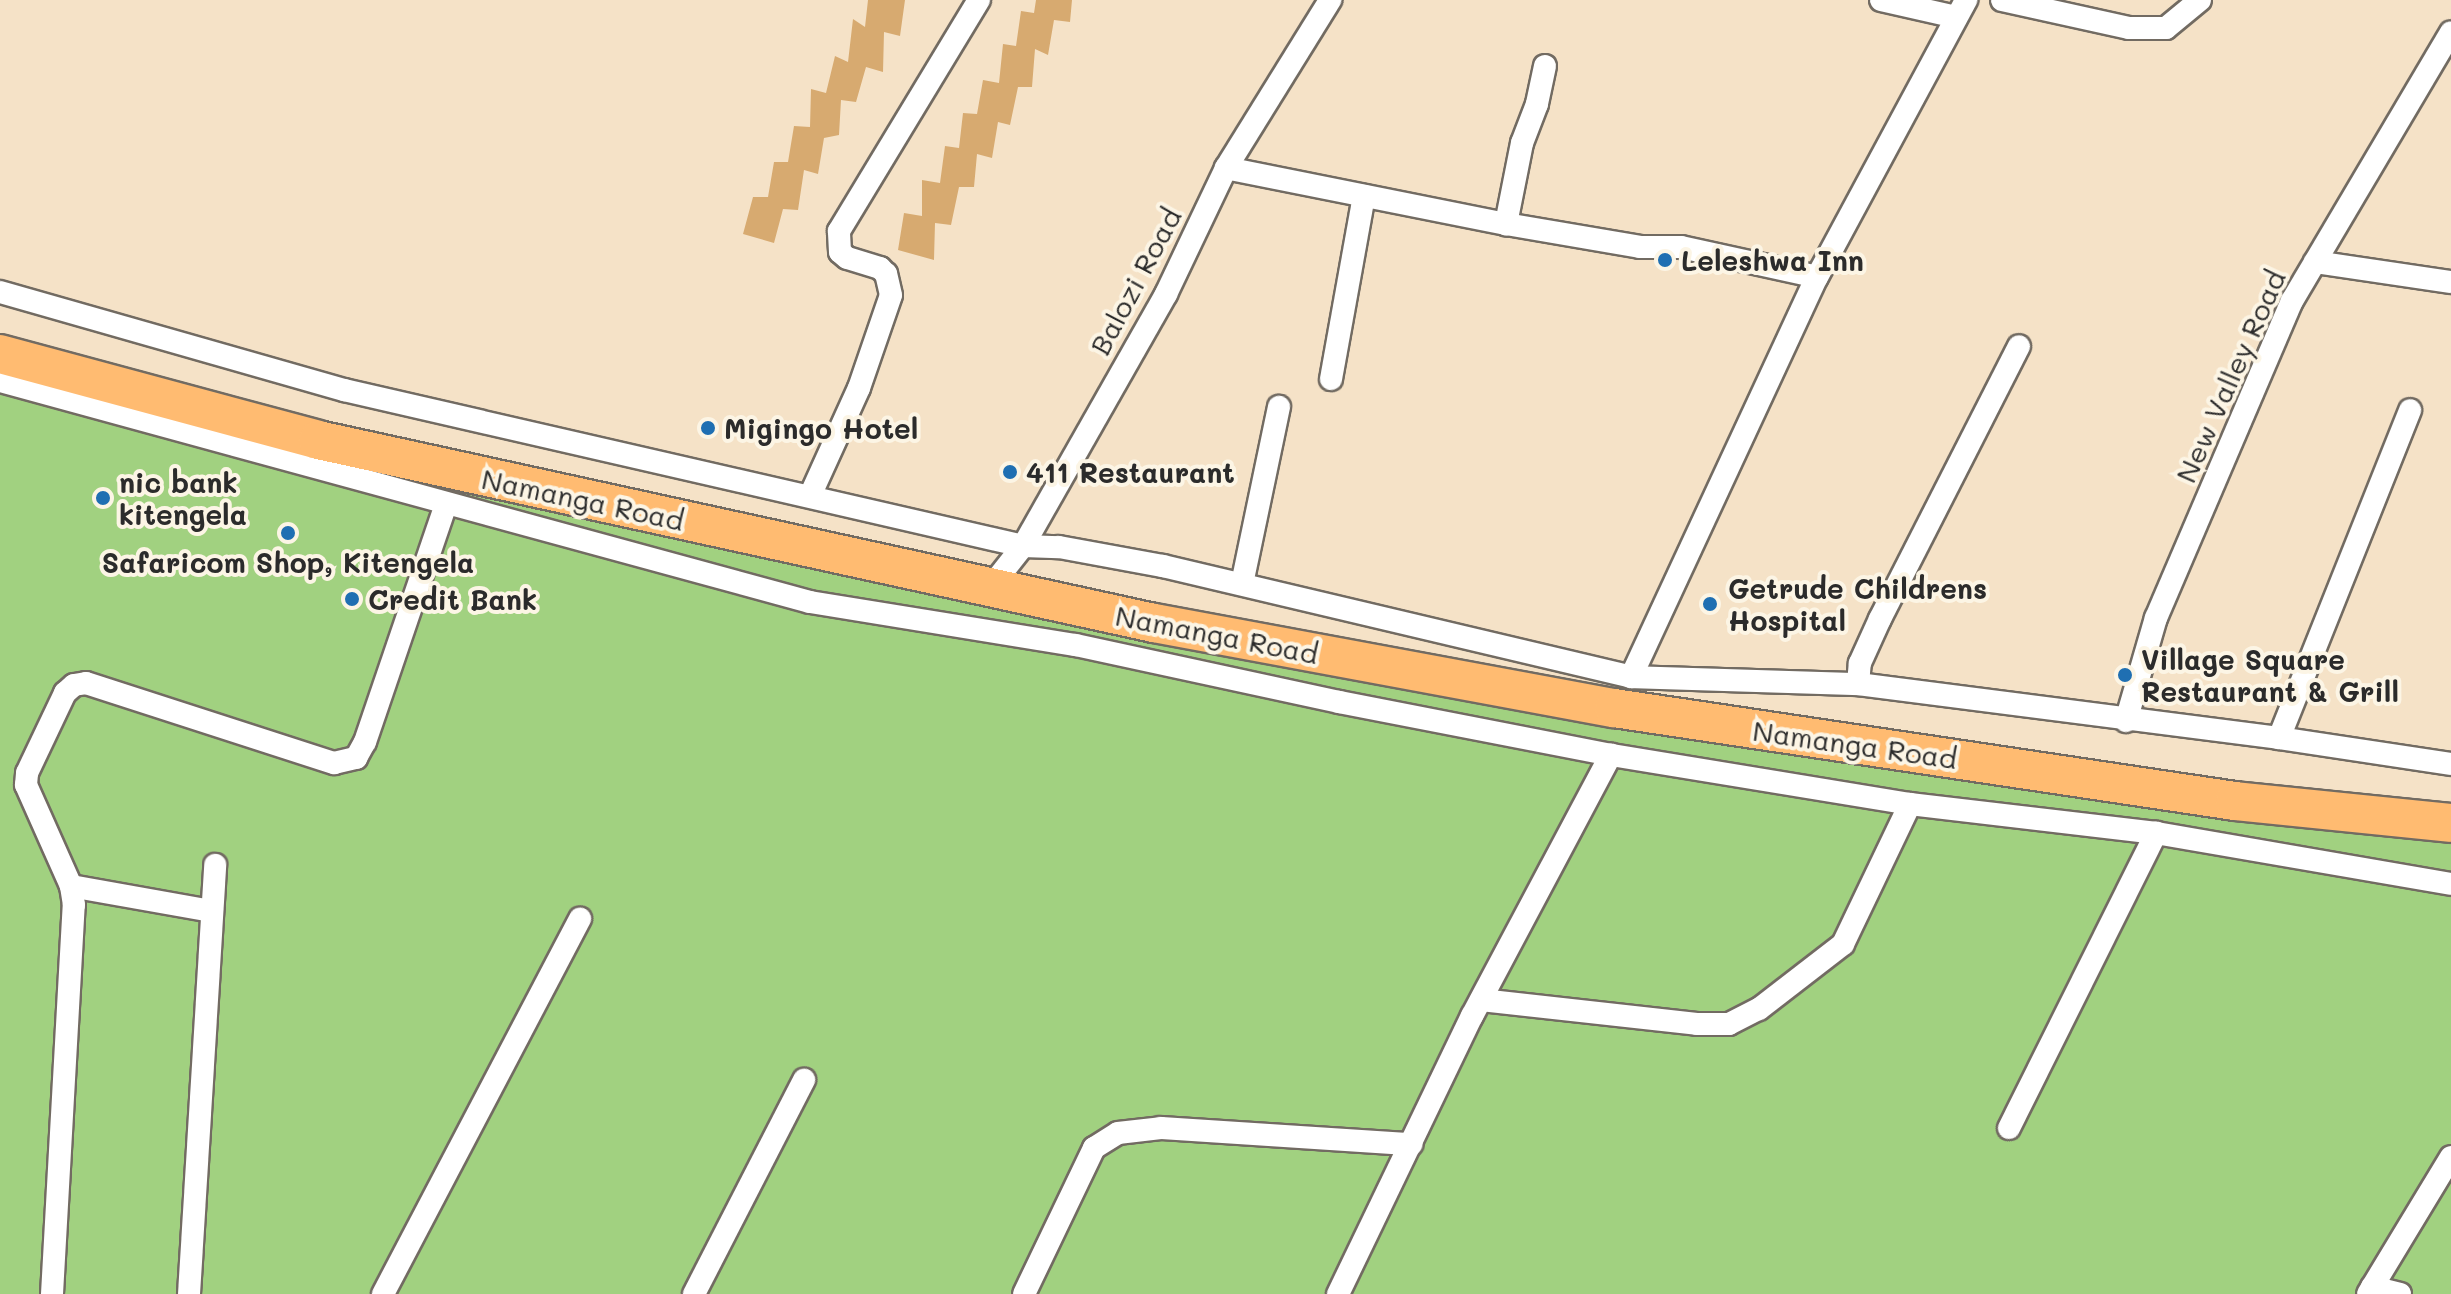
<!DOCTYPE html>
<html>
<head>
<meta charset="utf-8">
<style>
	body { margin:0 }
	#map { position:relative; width:2451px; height:1294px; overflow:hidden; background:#f5e2c7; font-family:Mali,sans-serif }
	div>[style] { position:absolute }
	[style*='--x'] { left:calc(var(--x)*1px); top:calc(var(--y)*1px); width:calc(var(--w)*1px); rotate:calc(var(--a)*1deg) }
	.green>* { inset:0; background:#a1d180 }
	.building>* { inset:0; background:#d7aa70 }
	.roads { filter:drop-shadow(2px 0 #726b62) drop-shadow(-2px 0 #726b62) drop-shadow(0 2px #726b62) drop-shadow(0 -2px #726b62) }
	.minor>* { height:22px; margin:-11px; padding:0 11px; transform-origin:11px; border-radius:11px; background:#fff }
	.trunk>* { height:38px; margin:-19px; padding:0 19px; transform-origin:19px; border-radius:19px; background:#ffbb71 }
	.dots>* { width:22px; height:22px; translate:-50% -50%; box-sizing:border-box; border:4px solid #fcf5e5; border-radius:50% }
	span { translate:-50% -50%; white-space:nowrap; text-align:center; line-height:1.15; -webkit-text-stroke:8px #fcf5e5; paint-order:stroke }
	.poi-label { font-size:28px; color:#2b2b2b; font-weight:700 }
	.left { translate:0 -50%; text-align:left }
	.street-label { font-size:28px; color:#2b2b2b }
</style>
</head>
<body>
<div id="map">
	<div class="green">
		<i style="clip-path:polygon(0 354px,989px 589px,2451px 823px,2451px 1294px,0 1294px)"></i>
	</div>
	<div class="building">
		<i style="clip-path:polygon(868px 0,905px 0,900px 36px,884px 32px,883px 72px,866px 67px,856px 102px,841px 100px,839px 135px,824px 138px,818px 174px,804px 170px,798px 210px,783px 209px,774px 243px,743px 234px,753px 197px,768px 197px,774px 162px,788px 162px,794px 126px,810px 127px,811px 89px,826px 93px,835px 56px,848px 62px,853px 19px,865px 27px)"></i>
		<i style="clip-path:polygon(1036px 0,1072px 0,1070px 22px,1054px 20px,1048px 55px,1035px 49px,1032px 87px,1018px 87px,1010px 125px,998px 122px,992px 158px,977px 154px,974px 187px,959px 187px,951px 225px,935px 223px,934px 260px,898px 250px,904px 213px,922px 216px,922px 180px,940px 183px,945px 146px,959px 148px,963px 113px,977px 114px,983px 80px,999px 83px,1003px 44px,1016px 46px,1021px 11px,1034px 13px)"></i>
	</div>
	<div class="roads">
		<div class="minor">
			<i style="--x:1881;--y:0;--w:77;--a:12.8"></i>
			<i style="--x:2002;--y:0;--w:130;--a:12.4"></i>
			<i style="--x:2129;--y:28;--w:37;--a:0"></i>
			<i style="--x:2166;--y:28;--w:44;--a:-39.5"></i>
			<i style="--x:1545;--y:66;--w:39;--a:102"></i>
			<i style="--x:1537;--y:104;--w:42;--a:111"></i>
			<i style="--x:1522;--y:143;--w:83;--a:101.2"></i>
			<i style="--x:1506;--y:224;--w:136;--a:9.7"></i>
			<i style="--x:1640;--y:247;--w:41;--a:0"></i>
			<i style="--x:1681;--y:247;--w:139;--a:12.4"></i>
			<i style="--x:1226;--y:168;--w:286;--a:11.3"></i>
			<i style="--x:2315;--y:262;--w:137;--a:8.4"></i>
			<i style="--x:0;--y:292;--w:358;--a:15.9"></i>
			<i style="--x:344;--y:390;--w:697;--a:12.94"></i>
			<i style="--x:1023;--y:546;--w:36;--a:2"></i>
			<i style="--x:1059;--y:547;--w:106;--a:10.4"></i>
			<i style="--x:1163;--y:566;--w:481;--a:13.3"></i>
			<i style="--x:1631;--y:677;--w:227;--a:1.8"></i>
			<i style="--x:1858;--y:684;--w:424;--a:7.3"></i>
			<i style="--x:2279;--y:738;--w:174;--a:8.6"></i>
			<i style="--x:1331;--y:379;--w:186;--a:-79.8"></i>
			<i style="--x:0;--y:381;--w:840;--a:15.26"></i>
			<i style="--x:810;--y:602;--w:269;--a:9.2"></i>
			<i style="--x:1076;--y:645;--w:269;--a:12.2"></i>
			<i style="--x:1339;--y:702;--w:277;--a:11"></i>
			<i style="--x:1611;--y:755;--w:303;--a:9.3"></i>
			<i style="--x:1910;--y:804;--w:248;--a:6.7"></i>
			<i style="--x:2156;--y:833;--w:299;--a:9.8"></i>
			<i style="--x:810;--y:496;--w:119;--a:-65.6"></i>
			<i style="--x:859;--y:388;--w:98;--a:-71"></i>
			<i style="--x:891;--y:295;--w:22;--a:-103"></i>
			<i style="--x:886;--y:274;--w:8;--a:-135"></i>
			<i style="--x:880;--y:268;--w:34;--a:-163"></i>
			<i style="--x:847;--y:258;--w:9;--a:-139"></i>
			<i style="--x:840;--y:252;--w:21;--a:-93"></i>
			<i style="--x:839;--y:231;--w:270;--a:-58.8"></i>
			<i style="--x:1242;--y:584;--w:181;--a:-78.2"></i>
			<i style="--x:989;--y:589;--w:55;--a:-51.7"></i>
			<i style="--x:1023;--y:546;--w:290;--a:-60.4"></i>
			<i style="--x:1166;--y:294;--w:140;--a:-64.5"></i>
			<i style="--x:1226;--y:168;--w:198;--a:-58.2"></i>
			<i style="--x:1631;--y:677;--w:441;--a:-65.1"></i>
			<i style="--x:1817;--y:277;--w:315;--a:-61.7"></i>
			<i style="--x:1858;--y:684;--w:21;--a:-85"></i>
			<i style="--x:1860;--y:663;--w:48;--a:-65.6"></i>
			<i style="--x:1880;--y:619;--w:306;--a:-63"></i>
			<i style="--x:2126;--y:721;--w:107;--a:-73.8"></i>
			<i style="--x:2156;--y:618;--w:345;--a:-66.8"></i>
			<i style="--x:2292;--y:301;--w:312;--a:-59.4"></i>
			<i style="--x:2279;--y:738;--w:353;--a:-68.2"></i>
			<i style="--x:71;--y:886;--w:143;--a:10.1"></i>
			<i style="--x:1481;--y:1000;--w:217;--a:6.3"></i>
			<i style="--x:1697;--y:1024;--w:32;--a:0"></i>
			<i style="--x:1729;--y:1024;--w:34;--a:-27"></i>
			<i style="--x:1759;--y:1009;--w:106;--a:-37.7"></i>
			<i style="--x:1843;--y:944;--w:155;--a:-64.4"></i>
			<i style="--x:2009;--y:1128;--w:330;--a:-63.5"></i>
			<i style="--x:2372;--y:1287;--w:29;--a:14"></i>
			<i style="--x:52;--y:1294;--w:390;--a:-86.8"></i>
			<i style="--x:74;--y:905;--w:19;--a:-99"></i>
			<i style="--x:71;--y:886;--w:111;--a:-114"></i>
			<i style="--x:26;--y:785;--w:12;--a:-85"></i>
			<i style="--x:27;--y:773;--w:89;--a:-64.6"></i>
			<i style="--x:65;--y:693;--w:12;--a:-42"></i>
			<i style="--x:74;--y:685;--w:12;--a:-9"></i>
			<i style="--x:86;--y:683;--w:261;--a:17.9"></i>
			<i style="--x:334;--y:763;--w:23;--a:-13"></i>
			<i style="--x:356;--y:758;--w:18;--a:-61"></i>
			<i style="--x:365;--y:742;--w:251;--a:-71.2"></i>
			<i style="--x:189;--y:1294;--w:430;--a:-86.5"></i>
			<i style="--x:383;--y:1294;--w:424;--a:-62.3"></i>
			<i style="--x:694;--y:1294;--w:241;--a:-62.8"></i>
			<i style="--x:1024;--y:1294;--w:162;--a:-64.4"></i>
			<i style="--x:1094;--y:1148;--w:28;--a:-32"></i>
			<i style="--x:1118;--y:1133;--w:43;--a:-6.6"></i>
			<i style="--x:1161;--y:1128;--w:251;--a:3.7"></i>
			<i style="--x:1338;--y:1294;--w:309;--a:-64.3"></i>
			<i style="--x:1472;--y:1016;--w:296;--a:-62"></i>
			<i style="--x:2368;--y:1294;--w:160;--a:-58.8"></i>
		</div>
		<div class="trunk">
			<i style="--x:0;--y:354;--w:329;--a:15.1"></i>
			<i style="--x:318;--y:440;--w:856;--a:12.35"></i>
			<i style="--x:1154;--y:623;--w:468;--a:10.5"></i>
			<i style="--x:1614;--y:708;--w:628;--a:8.52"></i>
			<i style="--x:2235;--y:801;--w:217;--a:5.8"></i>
		</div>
	</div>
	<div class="dots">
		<i style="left:1665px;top:260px;background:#1f6fb2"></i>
		<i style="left:708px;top:428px;background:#1f6fb2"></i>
		<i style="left:1010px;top:472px;background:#1f6fb2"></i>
		<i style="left:103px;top:498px;background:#1f6fb2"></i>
		<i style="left:288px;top:533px;background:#1f6fb2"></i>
		<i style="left:352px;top:599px;background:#1f6fb2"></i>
		<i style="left:1710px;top:604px;background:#1f6fb2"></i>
		<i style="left:2125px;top:675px;background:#1f6fb2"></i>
	</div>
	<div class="poi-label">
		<span class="left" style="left:1681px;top:260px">Leleshwa Inn</span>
		<span class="left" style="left:724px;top:428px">Migingo Hotel</span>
		<span class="left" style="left:1026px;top:472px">411 Restaurant</span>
		<span class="left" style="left:119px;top:498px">nic bank<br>kitengela</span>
		<span style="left:288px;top:562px">Safaricom Shop, Kitengela</span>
		<span class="left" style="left:1728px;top:604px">Getrude Childrens<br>Hospital</span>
		<span class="left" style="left:368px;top:599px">Credit Bank</span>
		<span class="left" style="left:2141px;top:675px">Village Square<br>Restaurant &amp; Grill</span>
	</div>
	<div class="street-label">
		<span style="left:1135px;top:281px;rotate:-62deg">Balozi Road</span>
		<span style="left:2230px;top:376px;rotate:-66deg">New Valley Road</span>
		<span style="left:583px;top:499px;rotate:12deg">Namanga Road</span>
		<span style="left:1217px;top:634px;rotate:11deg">Namanga Road</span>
		<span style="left:1855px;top:744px;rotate:8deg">Namanga Road</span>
	</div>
</div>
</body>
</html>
